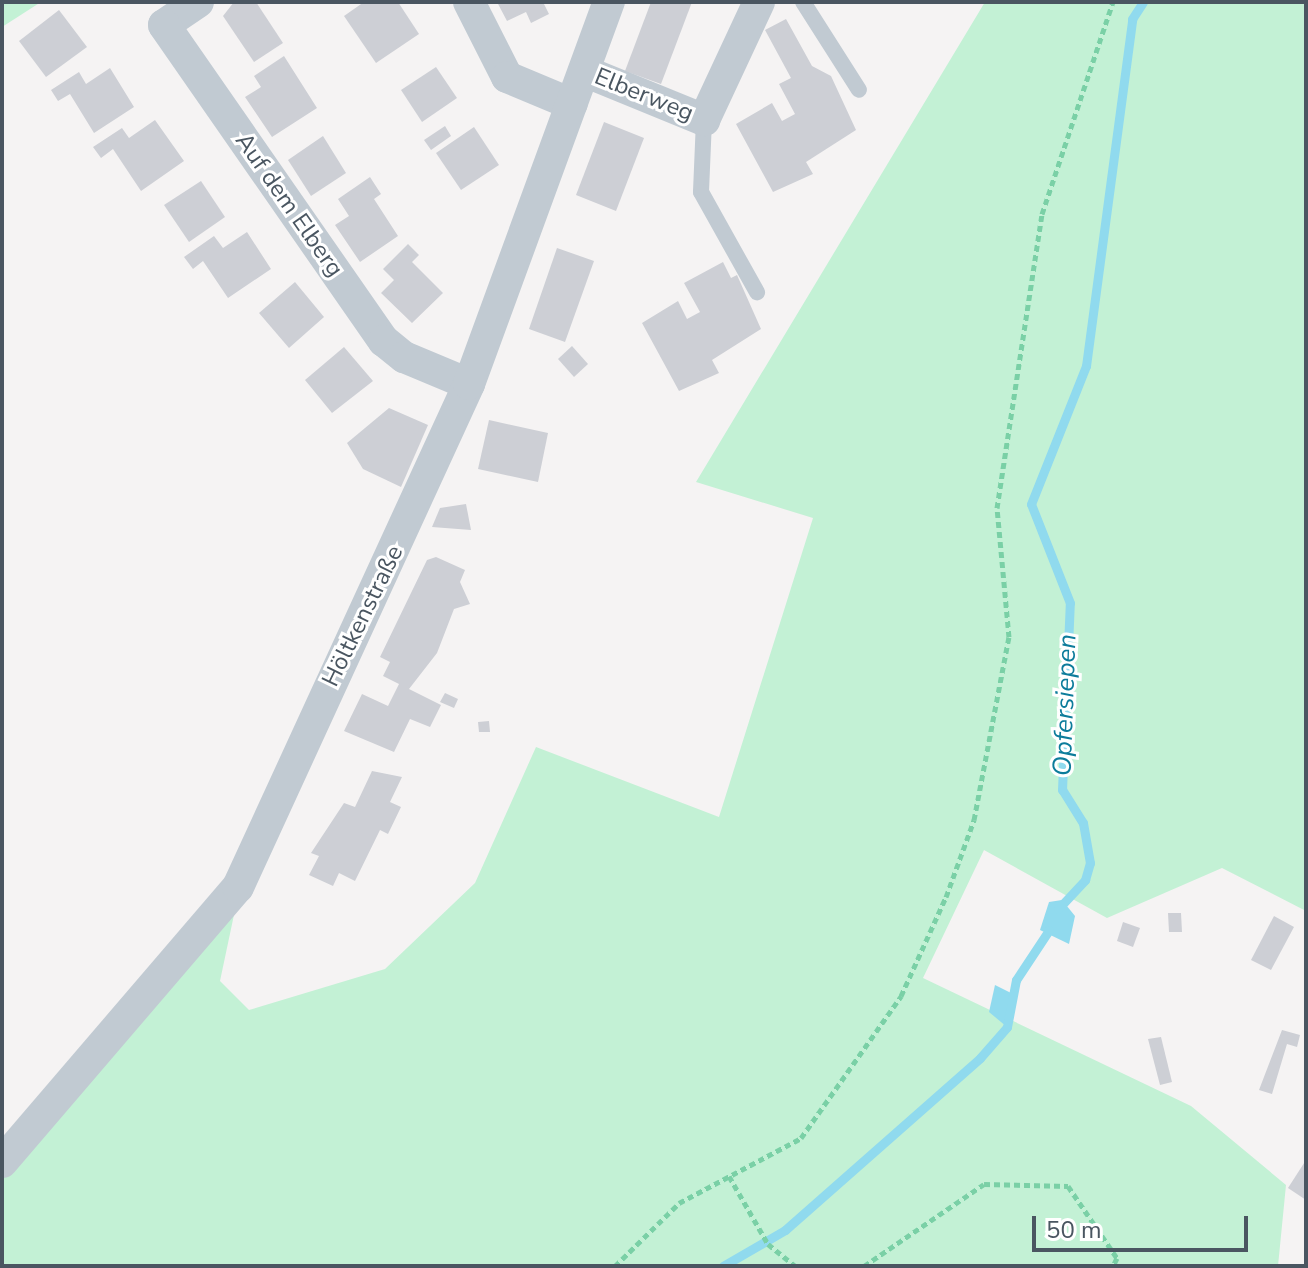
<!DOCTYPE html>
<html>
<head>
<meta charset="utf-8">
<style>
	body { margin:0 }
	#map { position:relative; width:1308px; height:1268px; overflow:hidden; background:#f5f3f3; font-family:"Nunito Sans",sans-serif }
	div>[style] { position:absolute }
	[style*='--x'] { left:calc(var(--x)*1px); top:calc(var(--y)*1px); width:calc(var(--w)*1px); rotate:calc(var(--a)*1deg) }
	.green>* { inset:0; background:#c3f1d5 }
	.water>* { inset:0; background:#90daee }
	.stream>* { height:9px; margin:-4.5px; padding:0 4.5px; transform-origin:4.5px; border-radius:4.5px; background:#90daee }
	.building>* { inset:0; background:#cdcfd5 }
	.path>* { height:5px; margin-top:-2.5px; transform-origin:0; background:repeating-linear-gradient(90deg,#7ad0a6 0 6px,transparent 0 10px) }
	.service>* { height:16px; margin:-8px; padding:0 8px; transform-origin:8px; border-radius:8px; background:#c1cad2 }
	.minor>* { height:32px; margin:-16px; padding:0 16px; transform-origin:16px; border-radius:16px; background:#c1cad2 }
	span { translate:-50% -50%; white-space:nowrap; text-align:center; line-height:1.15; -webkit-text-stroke:6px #fff; paint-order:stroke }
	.street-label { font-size:24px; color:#4a5661 }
	.water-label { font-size:26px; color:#0c7c9b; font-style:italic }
	.frame { position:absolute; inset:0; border:4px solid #4a5661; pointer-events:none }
	.scale { position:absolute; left:1032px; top:1216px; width:216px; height:36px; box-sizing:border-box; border:4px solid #4a5661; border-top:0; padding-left:10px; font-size:24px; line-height:28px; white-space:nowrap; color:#4a5661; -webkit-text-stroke:6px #fff; paint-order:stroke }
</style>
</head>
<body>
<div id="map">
	<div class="green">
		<i style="clip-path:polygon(2px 2px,41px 2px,2px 27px)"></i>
		<i style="clip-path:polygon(985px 2px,1306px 2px,1306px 911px,1222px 868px,1107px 918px,984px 850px,923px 978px,1191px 1106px,1286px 1185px,1278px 1266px,2px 1266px,2px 1174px,235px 910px,220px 981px,249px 1010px,385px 969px,475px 883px,536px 747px,719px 817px,813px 518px,696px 482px)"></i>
	</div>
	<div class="water">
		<i style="clip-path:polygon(1062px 900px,1075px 916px,1069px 944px,1040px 930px,1049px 902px)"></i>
		<i style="clip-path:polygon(995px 985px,1011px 993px,1014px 1017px,1007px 1027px,989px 1012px)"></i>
	</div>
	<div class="stream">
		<i style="--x:1058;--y:909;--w:40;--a:-47"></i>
		<i style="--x:1085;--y:880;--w:18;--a:-74"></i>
		<i style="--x:1090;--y:863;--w:41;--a:-99.9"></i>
		<i style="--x:1083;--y:823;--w:39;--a:-122"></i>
		<i style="--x:1062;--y:790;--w:187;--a:-87.6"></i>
		<i style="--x:1070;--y:603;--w:106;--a:-111.5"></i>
		<i style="--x:1031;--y:504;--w:149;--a:-68.3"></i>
		<i style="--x:1086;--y:366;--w:350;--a:-82.4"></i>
		<i style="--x:1132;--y:19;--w:20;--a:-57"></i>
		<i style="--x:723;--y:1266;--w:72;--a:-30.1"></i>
		<i style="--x:785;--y:1230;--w:260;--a:-41.4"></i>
		<i style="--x:980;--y:1058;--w:41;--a:-48.9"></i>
		<i style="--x:1007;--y:1027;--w:48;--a:-79.2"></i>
		<i style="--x:1016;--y:980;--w:60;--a:-56.6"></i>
	</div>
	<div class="building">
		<i style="clip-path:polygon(234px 2px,256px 2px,283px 43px,254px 62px,223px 16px)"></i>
		<i style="clip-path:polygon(364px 2px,398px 2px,419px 34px,376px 63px,344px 16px)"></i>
		<i style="clip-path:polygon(497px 2px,543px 2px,549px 14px,531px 23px,526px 12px,507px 21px)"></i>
		<i style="clip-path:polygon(651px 2px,692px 2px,661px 84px,625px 71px)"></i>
		<i style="clip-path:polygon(59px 10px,87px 47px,46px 77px,19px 41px)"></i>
		<i style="clip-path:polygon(786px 19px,812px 66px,831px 76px,856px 130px,806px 162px,813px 174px,773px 192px,736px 124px,772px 103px,782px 121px,795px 114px,779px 84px,791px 78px,765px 30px)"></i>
		<i style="clip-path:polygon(284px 56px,317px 108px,272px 137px,245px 97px,261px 87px,254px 76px)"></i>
		<i style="clip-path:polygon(436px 67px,457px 98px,422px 122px,401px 90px)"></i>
		<i style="clip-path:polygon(110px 68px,134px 107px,94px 133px,70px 94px,58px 101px,51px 90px,79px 72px,86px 84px)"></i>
		<i style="clip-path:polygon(155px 120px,184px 161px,141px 191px,113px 149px,101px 158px,93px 147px,122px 128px,129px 138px)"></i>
		<i style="clip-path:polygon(604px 122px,644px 138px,616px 211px,576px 195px)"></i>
		<i style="clip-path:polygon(445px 126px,451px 136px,431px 150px,424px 140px)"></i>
		<i style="clip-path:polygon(474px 127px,499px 165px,461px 190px,436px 153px)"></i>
		<i style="clip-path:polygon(323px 136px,346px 173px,311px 196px,288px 160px)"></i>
		<i style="clip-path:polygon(370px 177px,381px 194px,374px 199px,398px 236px,360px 262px,335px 225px,349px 216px,338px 199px)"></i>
		<i style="clip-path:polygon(201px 181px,225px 217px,189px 242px,164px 205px)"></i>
		<i style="clip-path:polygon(247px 232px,271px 269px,228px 298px,203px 261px,193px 269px,184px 257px,214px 236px,223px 248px)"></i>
		<i style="clip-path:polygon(408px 244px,419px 255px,412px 262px,443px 293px,412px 323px,381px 293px,394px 280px,383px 269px)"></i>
		<i style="clip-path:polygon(557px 248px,594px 261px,565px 342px,529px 329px)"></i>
		<i style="clip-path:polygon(723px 262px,731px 278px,737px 275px,761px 329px,712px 360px,719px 373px,679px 391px,642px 323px,678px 301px,687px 319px,700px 312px,684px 283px)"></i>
		<i style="clip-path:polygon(295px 282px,324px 317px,289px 348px,259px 313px)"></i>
		<i style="clip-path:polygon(572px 346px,588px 364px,574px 377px,558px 359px)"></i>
		<i style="clip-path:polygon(344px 347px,373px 381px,332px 413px,305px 380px)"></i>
		<i style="clip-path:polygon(389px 408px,428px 425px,401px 487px,363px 469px,347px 443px)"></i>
		<i style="clip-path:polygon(489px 420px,548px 433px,538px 482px,478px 469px)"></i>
		<i style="clip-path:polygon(466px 504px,471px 530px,432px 527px,440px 508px)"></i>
		<i style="clip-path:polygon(436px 557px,465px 570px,460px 582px,470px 604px,454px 609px,437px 653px,409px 689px,441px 705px,430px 727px,410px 719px,394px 752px,344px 731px,362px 694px,388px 706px,399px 684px,383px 676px,390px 662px,380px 657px,427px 560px)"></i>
		<i style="clip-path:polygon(445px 693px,458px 699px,454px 708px,440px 702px)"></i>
		<i style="clip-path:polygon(489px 721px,490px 732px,479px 732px,478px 722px)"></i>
		<i style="clip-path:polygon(372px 771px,402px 777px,390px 802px,401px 807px,388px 834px,380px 830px,355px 881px,339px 873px,333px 886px,309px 875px,319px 856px,311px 853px,344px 803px,355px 807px)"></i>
		<i style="clip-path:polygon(1168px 913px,1181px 913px,1182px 932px,1169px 932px)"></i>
		<i style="clip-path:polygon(1274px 916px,1294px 927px,1271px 970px,1251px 960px)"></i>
		<i style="clip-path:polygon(1123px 922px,1140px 928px,1133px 947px,1117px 941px)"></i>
		<i style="clip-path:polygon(1282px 1030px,1300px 1035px,1297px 1047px,1287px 1044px,1272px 1094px,1259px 1090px)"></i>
		<i style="clip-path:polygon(1161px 1037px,1172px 1082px,1160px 1085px,1148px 1039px)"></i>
		<i style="clip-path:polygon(1306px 1160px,1306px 1200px,1288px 1188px)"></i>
	</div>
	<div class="path">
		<i style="--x:729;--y:1176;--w:78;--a:60.2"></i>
		<i style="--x:768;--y:1244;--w:35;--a:39"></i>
		<i style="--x:615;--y:1266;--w:90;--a:-44.5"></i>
		<i style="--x:679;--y:1203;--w:138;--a:-28"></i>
		<i style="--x:801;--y:1138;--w:174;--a:-54.8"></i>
		<i style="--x:901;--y:996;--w:109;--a:-65.6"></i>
		<i style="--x:946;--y:897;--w:82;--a:-70"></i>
		<i style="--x:974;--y:820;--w:186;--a:-79.2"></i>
		<i style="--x:1009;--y:637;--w:130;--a:-95.3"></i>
		<i style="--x:997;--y:508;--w:297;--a:-81.3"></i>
		<i style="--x:1042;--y:214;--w:224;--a:-71.5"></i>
		<i style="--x:864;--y:1266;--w:145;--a:-34.3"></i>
		<i style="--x:984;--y:1184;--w:84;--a:1.4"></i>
		<i style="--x:1068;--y:1186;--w:87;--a:55.8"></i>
		<i style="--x:1117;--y:1258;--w:9;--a:117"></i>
	</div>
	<div class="service">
		<i style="--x:803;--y:2;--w:104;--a:57.5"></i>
		<i style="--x:704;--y:120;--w:72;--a:92.4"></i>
		<i style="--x:701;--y:192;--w:115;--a:60.8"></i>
	</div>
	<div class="minor">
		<i style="--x:198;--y:2;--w:41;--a:145.9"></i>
		<i style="--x:164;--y:25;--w:385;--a:55.2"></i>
		<i style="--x:384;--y:341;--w:26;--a:39"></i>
		<i style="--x:404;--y:357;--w:70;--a:22.6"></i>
		<i style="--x:469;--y:2;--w:84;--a:63.1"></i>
		<i style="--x:507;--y:77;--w:70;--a:22.6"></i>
		<i style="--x:584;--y:71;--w:130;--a:22.2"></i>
		<i style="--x:704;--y:120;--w:130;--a:-65"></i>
		<i style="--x:2;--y:1162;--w:362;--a:-49.4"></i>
		<i style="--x:238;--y:887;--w:554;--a:-65.33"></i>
		<i style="--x:469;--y:384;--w:407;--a:-69.9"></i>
	</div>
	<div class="street-label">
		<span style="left:644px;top:95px;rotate:22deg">Elberweg</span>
		<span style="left:289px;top:205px;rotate:55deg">Auf dem Elberg</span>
		<span style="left:363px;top:616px;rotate:-64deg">Höltkenstraße</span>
	</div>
	<div class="water-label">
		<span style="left:1065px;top:705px;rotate:-88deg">Opfersiepen</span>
	</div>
	<div class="frame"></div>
	<div class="scale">50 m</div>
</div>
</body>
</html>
